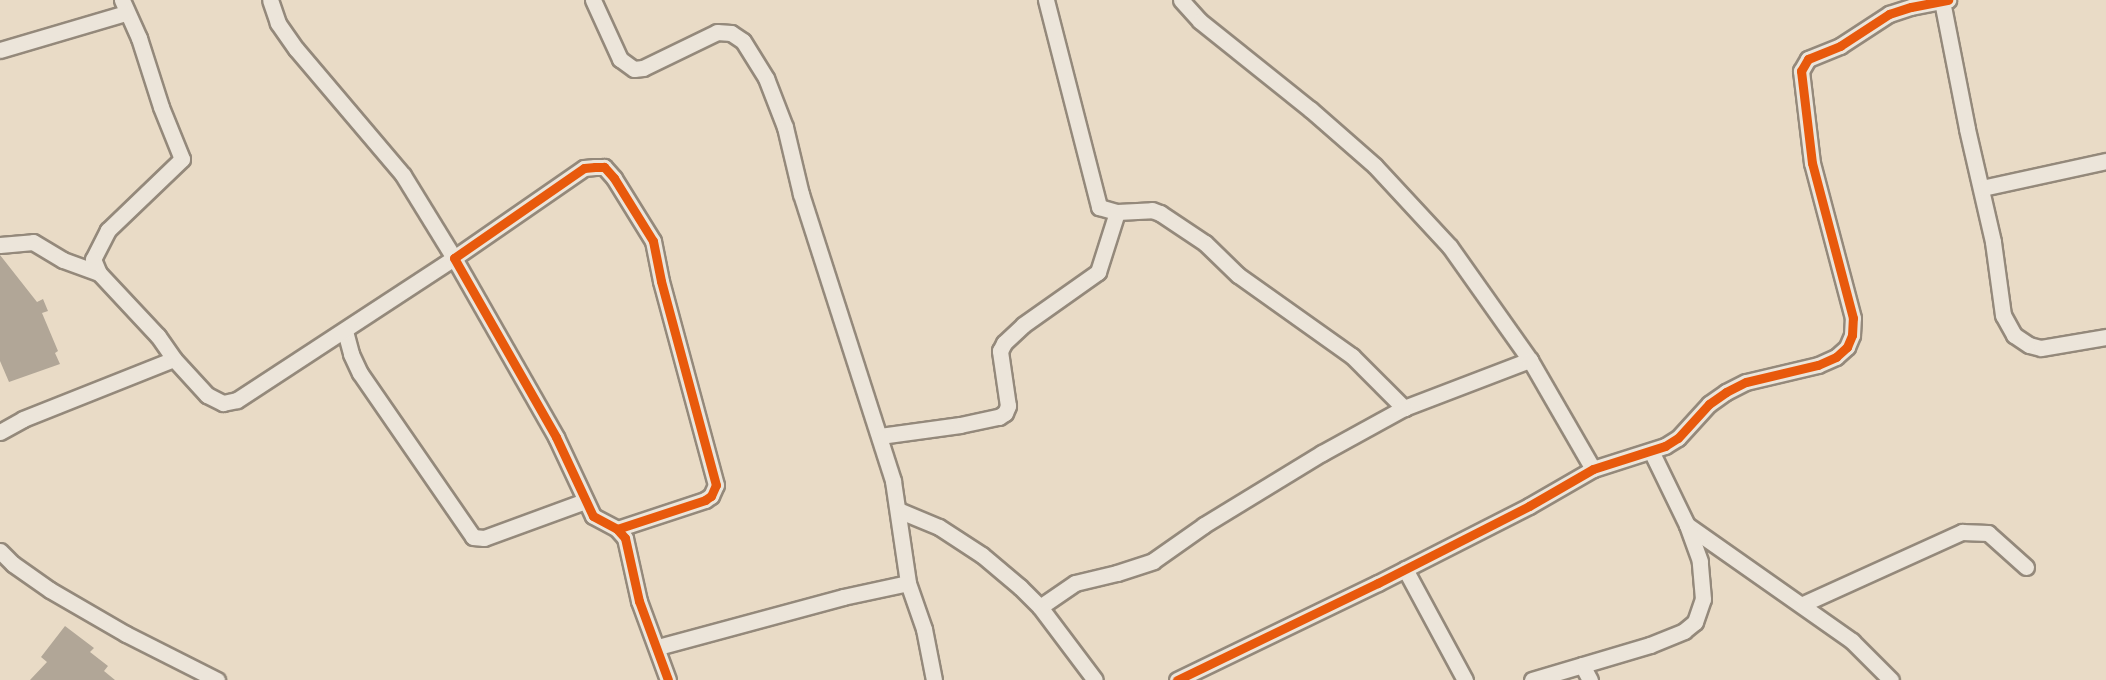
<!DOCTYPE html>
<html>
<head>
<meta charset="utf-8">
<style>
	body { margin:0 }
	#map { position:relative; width:2106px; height:680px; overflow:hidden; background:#e9dbc6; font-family:"IM FELL Double Pica",serif }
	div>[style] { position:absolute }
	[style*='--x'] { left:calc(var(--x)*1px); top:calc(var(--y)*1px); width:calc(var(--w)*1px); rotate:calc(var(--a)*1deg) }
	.building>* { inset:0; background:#b1a697 }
	.roads { filter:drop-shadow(2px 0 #94897b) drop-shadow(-2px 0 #94897b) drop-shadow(0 2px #94897b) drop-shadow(0 -2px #94897b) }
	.minor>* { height:15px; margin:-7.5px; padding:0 7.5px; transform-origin:7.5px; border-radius:7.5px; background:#ece5da }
	.cycleway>* { height:9px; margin:-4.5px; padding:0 4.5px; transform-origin:4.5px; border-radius:4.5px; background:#e8590c }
	span { translate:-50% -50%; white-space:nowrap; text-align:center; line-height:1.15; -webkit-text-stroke:4.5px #faead0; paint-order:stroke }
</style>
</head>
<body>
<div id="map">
	<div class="building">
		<i style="clip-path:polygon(0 255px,37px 302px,43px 299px,48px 311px,42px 313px,58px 351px,55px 353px,60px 364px,9px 382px,0 361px)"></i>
		<i style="clip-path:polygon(65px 626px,94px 648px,90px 652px,108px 666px,104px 671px,115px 680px,30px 680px,47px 662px,41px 657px)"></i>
	</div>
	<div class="roads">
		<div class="minor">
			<i style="--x:122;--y:0;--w:42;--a:65.9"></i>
			<i style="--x:139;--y:38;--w:72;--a:72.3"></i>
			<i style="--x:161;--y:107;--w:56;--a:68"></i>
			<i style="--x:182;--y:159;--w:103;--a:136.2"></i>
			<i style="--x:108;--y:230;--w:33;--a:117"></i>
			<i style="--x:93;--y:259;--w:15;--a:67"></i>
			<i style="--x:99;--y:273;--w:86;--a:46.9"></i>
			<i style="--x:158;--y:336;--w:28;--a:55"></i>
			<i style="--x:593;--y:0;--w:65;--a:65.4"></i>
			<i style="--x:620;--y:59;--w:17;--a:36"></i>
			<i style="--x:634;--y:69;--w:9;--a:-6"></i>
			<i style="--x:643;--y:68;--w:82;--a:-25.9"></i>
			<i style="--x:717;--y:32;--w:14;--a:4"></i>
			<i style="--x:731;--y:33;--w:14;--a:34"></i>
			<i style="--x:743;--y:41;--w:44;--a:58.1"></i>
			<i style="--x:766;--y:78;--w:53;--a:68.8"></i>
			<i style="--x:785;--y:127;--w:69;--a:76.6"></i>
			<i style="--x:801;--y:194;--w:301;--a:72.2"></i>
			<i style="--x:893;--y:481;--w:103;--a:81.6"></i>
			<i style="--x:908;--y:583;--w:49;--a:70.8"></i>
			<i style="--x:924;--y:629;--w:52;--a:78.9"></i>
			<i style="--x:1046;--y:0;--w:214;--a:75.6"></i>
			<i style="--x:1099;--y:207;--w:19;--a:16"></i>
			<i style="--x:1117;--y:212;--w:35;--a:-3"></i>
			<i style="--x:1152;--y:210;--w:9;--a:21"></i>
			<i style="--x:1160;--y:213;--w:54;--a:33.7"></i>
			<i style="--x:1205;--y:243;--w:46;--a:44.1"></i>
			<i style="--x:1238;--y:275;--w:140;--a:35.4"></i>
			<i style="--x:1352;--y:356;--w:74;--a:45"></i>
			<i style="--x:1404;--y:408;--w:135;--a:-20.9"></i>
			<i style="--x:1181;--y:0;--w:28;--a:48"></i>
			<i style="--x:1200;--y:21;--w:141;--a:38.7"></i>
			<i style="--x:1310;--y:109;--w:86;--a:41.2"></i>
			<i style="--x:1375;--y:166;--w:110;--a:47.2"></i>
			<i style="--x:1450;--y:247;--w:138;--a:54.7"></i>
			<i style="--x:1530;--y:360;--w:126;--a:60"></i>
			<i style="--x:1942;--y:1;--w:130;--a:78.9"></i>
			<i style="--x:1967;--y:129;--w:116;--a:77"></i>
			<i style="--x:1993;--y:242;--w:74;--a:82.2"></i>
			<i style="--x:2003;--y:315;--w:23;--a:61"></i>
			<i style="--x:2014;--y:335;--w:18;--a:34"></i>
			<i style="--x:2029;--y:345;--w:12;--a:14"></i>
			<i style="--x:2041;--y:348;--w:66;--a:-9.6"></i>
			<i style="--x:0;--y:50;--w:131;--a:-16.4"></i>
			<i style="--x:1982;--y:188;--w:127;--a:-12.3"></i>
			<i style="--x:0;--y:245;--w:33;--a:-5"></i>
			<i style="--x:33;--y:242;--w:35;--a:31"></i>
			<i style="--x:63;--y:260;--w:38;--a:20"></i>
			<i style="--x:345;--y:331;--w:24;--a:75"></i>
			<i style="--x:351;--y:354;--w:21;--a:65"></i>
			<i style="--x:360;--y:373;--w:199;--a:55.4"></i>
			<i style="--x:473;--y:537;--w:11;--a:5"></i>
			<i style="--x:484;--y:538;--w:108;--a:-20.1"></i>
			<i style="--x:0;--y:432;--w:26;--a:-29"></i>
			<i style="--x:23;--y:419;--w:162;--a:-21.7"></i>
			<i style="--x:174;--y:359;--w:49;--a:47.5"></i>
			<i style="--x:207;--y:395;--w:18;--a:27"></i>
			<i style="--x:223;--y:403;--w:14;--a:-12"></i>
			<i style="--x:237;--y:400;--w:259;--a:-33.2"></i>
			<i style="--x:454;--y:258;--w:97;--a:-121.6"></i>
			<i style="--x:403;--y:175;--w:165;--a:-130.3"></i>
			<i style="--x:296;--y:49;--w:32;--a:-125"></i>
			<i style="--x:278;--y:23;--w:24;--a:-109"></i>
			<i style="--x:880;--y:436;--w:81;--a:-7.8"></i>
			<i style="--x:960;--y:425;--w:40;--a:-12"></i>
			<i style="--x:999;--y:417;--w:7;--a:-34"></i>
			<i style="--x:1005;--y:413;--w:8;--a:-67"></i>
			<i style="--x:1008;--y:406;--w:56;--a:-98.3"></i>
			<i style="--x:1000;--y:351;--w:9;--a:-63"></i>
			<i style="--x:1004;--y:343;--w:26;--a:-43"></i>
			<i style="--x:1023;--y:325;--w:92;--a:-35.2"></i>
			<i style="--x:1098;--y:272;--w:63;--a:-72.4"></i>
			<i style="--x:898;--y:510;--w:44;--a:22.5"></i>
			<i style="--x:939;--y:527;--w:51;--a:33.1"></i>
			<i style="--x:982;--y:555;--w:50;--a:40.1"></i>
			<i style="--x:1020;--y:587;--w:28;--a:45"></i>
			<i style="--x:1040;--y:607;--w:91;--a:53"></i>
			<i style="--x:1687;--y:525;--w:202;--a:35.1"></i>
			<i style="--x:1852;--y:641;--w:55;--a:45"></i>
			<i style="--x:617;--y:529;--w:93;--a:-18.2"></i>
			<i style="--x:705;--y:500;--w:7;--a:-34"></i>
			<i style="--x:711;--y:496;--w:12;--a:-66"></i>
			<i style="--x:716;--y:485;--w:211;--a:-105.1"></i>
			<i style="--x:661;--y:281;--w:41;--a:-101.3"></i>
			<i style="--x:653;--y:241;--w:74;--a:-121.8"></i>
			<i style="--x:614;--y:178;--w:15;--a:-132"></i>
			<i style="--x:604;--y:167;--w:9;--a:180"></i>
			<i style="--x:595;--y:167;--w:11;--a:175"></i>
			<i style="--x:584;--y:168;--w:158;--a:145.3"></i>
			<i style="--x:454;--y:258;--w:206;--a:60.3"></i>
			<i style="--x:556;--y:437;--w:87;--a:64.9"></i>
			<i style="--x:593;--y:516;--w:27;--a:28"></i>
			<i style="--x:617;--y:529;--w:12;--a:48"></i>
			<i style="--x:625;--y:538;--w:65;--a:77.5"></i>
			<i style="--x:639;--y:601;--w:84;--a:69.8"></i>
			<i style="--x:0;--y:551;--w:18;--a:45"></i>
			<i style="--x:13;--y:564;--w:45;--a:35.1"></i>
			<i style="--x:50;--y:590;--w:88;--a:30.1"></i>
			<i style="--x:126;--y:634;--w:102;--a:26.8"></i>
			<i style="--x:1405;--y:569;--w:126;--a:61.6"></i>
			<i style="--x:1803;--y:604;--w:175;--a:-24.4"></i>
			<i style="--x:1962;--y:532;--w:26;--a:2"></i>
			<i style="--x:1988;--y:533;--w:51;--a:41.8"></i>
			<i style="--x:1040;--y:607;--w:42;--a:-34.4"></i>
			<i style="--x:1075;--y:583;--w:43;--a:-13.4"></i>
			<i style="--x:1117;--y:573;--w:38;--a:-18"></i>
			<i style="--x:1153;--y:561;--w:62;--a:-35.2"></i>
			<i style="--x:1204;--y:525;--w:138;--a:-31.4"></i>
			<i style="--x:1322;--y:453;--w:94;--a:-28.8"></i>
			<i style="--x:658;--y:647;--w:192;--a:-15.1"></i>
			<i style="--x:843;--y:597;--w:66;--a:-12.2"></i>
			<i style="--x:1582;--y:665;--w:17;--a:62"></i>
			<i style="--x:1177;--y:680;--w:223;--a:-25.8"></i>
			<i style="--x:1378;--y:583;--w:169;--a:-27"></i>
			<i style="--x:1529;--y:506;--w:74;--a:-30"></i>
			<i style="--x:1593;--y:469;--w:76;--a:-17.7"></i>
			<i style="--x:1665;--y:446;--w:15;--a:-32"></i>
			<i style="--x:1678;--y:438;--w:46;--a:-47.6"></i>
			<i style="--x:1709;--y:404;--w:21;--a:-35"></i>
			<i style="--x:1726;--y:392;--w:22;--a:-27"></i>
			<i style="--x:1746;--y:382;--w:74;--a:-13.3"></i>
			<i style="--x:1818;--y:365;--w:20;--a:-24"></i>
			<i style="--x:1836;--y:357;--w:15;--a:-42"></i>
			<i style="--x:1847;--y:347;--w:13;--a:-67"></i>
			<i style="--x:1852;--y:335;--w:17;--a:-87"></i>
			<i style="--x:1853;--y:318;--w:160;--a:-104.8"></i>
			<i style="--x:1812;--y:163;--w:93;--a:-96.8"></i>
			<i style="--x:1801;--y:71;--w:14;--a:-60"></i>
			<i style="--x:1808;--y:59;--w:35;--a:-22"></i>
			<i style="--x:1840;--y:46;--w:59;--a:-33.1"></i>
			<i style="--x:1889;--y:14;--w:23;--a:-18"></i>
			<i style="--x:1911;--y:7;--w:38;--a:-11"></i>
			<i style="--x:1532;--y:680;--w:123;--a:-16.5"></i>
			<i style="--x:1650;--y:645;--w:37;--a:-22"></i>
			<i style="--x:1684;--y:631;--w:14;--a:-39"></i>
			<i style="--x:1695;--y:622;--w:24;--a:-71"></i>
			<i style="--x:1703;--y:599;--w:38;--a:-95"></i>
			<i style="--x:1700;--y:561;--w:38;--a:-110"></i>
			<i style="--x:1687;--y:525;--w:82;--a:-115.9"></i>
		</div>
	</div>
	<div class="cycleway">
		<i style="--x:617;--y:529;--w:93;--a:-18.2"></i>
		<i style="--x:705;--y:500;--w:7;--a:-34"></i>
		<i style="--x:711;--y:496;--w:12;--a:-66"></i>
		<i style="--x:716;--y:485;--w:211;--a:-105.1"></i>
		<i style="--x:661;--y:281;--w:41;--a:-101.3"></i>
		<i style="--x:653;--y:241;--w:74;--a:-121.8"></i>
		<i style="--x:614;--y:178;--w:15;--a:-132"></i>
		<i style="--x:604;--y:167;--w:9;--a:180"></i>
		<i style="--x:595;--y:167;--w:11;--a:175"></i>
		<i style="--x:584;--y:168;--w:158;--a:145.3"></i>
		<i style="--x:454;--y:258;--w:206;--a:60.3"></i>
		<i style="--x:556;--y:437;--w:87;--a:64.9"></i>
		<i style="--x:593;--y:516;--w:27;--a:28"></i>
		<i style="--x:617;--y:529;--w:12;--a:48"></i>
		<i style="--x:625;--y:538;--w:65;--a:77.5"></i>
		<i style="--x:639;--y:601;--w:84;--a:69.8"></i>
		<i style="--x:1177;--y:680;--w:223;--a:-25.8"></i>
		<i style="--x:1378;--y:583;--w:169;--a:-27"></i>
		<i style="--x:1529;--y:506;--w:74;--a:-30"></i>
		<i style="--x:1593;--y:469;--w:76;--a:-17.7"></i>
		<i style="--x:1665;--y:446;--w:15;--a:-32"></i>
		<i style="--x:1678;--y:438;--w:46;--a:-47.6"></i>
		<i style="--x:1709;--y:404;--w:21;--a:-35"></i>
		<i style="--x:1726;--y:392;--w:22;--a:-27"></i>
		<i style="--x:1746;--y:382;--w:74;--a:-13.3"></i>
		<i style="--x:1818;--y:365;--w:20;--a:-24"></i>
		<i style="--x:1836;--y:357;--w:15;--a:-42"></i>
		<i style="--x:1847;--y:347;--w:13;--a:-67"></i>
		<i style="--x:1852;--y:335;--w:17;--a:-87"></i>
		<i style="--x:1853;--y:318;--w:160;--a:-104.8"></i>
		<i style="--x:1812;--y:163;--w:93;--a:-96.8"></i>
		<i style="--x:1801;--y:71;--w:14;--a:-60"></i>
		<i style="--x:1808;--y:59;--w:35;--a:-22"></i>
		<i style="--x:1840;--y:46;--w:59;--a:-33.1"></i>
		<i style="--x:1889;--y:14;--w:23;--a:-18"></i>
		<i style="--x:1911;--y:7;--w:38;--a:-11"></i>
	</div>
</div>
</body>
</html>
